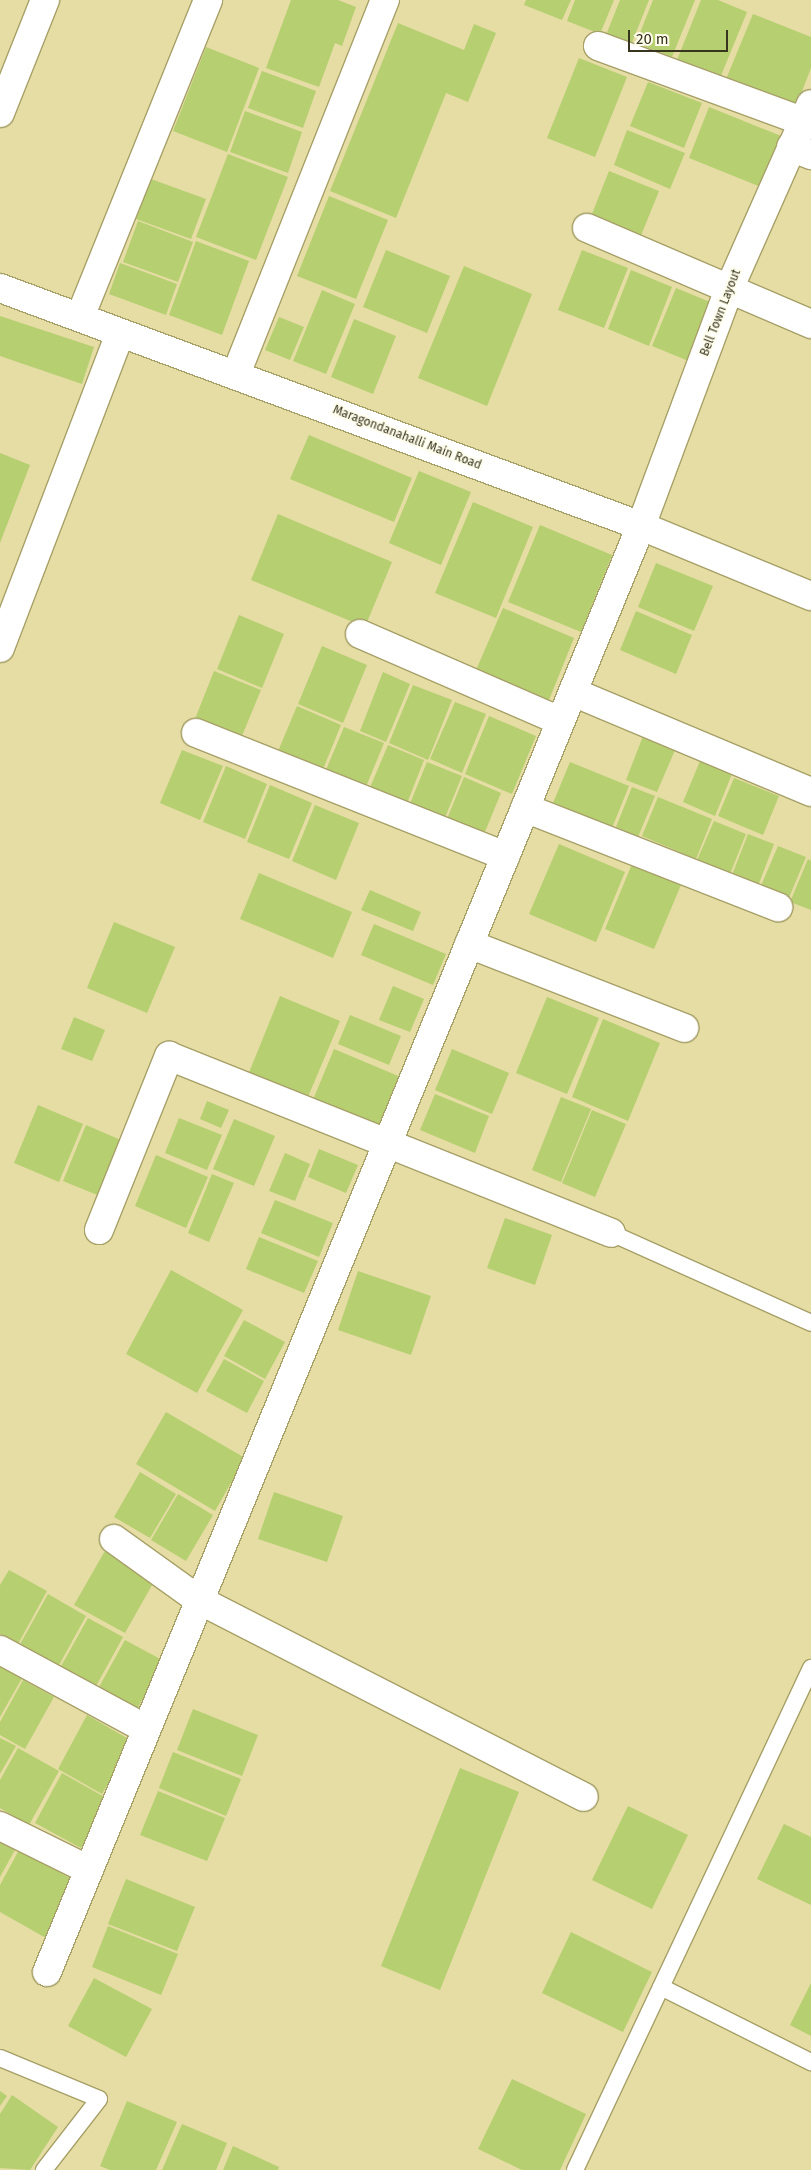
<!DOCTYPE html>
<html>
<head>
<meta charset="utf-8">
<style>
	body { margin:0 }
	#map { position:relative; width:811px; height:2170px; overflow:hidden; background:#e5dda4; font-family:"Fira Sans",sans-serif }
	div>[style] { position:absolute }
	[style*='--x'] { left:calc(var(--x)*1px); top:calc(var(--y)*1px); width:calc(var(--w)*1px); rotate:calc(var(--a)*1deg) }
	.building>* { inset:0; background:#b6cf71 }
	.roads { filter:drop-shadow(1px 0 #a7a068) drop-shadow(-1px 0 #a7a068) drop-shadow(0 1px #a7a068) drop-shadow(0 -1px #a7a068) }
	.service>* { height:16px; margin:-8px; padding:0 8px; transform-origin:8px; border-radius:8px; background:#fff }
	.minor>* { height:28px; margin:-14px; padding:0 14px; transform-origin:14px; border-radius:14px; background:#fff }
	.tertiary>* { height:28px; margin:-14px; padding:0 14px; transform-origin:14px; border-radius:14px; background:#fff }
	span { translate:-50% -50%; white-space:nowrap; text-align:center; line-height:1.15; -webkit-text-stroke:4px #fffdec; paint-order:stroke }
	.street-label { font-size:12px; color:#38351e }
	.scale { position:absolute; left:628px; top:30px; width:100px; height:22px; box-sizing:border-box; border:2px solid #38351e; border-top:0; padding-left:6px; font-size:15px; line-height:18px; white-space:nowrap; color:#38351e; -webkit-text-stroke:4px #fffdec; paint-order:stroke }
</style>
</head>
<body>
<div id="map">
	<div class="building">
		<i style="clip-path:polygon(291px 0,338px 0,356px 7px,342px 46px,335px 43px,319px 87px,266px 68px)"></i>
		<i style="clip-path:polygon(526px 0,571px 0,562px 20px,524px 5px)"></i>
		<i style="clip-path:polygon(575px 0,614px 0,600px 34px,567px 21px)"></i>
		<i style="clip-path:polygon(620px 0,649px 0,631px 45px,606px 35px)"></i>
		<i style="clip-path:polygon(653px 0,695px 0,672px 57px,636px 43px)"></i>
		<i style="clip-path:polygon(701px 0,718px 0,747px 12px,718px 83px,675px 65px)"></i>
		<i style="clip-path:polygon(753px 14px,811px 37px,811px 68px,794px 112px,724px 84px)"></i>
		<i style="clip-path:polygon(398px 23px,464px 50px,474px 24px,496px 33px,468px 102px,446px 93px,396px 218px,330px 191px)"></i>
		<i style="clip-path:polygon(206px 47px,259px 68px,227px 152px,173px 131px)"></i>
		<i style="clip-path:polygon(579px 58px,627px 77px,595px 157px,547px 138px)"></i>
		<i style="clip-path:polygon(262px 71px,316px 91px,303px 128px,248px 108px)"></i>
		<i style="clip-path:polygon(648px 82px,702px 103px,684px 148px,630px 126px)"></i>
		<i style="clip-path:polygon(709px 107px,786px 138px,766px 189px,689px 158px)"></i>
		<i style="clip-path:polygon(245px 111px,302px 132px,288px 173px,230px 152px)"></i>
		<i style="clip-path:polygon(627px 130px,685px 153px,670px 189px,614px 165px)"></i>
		<i style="clip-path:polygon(228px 154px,288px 177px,256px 260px,196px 237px)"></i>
		<i style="clip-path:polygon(609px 171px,659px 191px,640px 238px,590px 219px)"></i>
		<i style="clip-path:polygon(151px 179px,206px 199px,191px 239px,136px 219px)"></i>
		<i style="clip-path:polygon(329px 196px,388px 220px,356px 299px,297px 276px)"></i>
		<i style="clip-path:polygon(138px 221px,193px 242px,178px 282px,123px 262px)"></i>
		<i style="clip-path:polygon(196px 241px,249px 261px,222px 335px,169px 315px)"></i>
		<i style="clip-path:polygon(386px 250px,450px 276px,427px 333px,363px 307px)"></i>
		<i style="clip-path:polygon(582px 250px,628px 268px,604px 328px,558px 310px)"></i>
		<i style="clip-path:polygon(120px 263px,177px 284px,166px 315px,109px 294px)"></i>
		<i style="clip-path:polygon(464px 266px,532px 294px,487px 406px,418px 378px)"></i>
		<i style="clip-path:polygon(631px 270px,672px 287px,649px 346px,608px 329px)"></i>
		<i style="clip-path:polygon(676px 288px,715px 304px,691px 362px,652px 346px)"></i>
		<i style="clip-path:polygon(322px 290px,355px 304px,326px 374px,293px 361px)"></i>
		<i style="clip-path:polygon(0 316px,94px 347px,82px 384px,0 356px)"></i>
		<i style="clip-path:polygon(279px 317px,304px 327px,290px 360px,265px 350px)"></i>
		<i style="clip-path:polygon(354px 319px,396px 336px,373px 394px,331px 377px)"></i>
		<i style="clip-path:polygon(309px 435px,412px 478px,394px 522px,290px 479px)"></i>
		<i style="clip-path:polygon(0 453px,30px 465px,0 543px)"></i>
		<i style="clip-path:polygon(419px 471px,471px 492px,441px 565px,389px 543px)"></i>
		<i style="clip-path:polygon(473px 502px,533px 527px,496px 618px,435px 593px)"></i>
		<i style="clip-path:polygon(278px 514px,392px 562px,365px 627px,251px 580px)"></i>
		<i style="clip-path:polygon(540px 525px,612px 555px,581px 632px,508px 602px)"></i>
		<i style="clip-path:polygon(656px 563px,713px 586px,694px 631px,638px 607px)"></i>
		<i style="clip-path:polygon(503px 608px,574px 638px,549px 700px,476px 670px)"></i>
		<i style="clip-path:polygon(636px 611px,692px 635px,676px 674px,620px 650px)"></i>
		<i style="clip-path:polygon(239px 615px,284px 634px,262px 688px,217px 669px)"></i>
		<i style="clip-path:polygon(322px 646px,367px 665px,343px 723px,298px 704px)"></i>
		<i style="clip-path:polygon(214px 671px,261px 690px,239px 743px,193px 724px)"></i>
		<i style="clip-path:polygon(383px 672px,410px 684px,386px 742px,360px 731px)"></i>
		<i style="clip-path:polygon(413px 685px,452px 700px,428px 760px,389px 743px)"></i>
		<i style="clip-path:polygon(455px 702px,486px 714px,462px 773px,430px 759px)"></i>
		<i style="clip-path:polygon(297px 706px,341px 725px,321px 774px,276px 756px)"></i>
		<i style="clip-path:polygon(489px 716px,536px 736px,512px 794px,465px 774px)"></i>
		<i style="clip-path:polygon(344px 727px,384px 743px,363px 794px,323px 777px)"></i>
		<i style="clip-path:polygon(643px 736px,675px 750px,657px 792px,626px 780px)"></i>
		<i style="clip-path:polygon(388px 745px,424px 760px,406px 806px,369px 790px)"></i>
		<i style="clip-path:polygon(182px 750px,223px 766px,200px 820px,160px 803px)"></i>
		<i style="clip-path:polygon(700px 761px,732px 774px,715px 816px,683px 802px)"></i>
		<i style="clip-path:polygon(427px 762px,462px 776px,444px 820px,409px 806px)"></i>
		<i style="clip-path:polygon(570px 762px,629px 786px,612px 828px,553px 803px)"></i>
		<i style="clip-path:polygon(226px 766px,267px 784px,245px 839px,203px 822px)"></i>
		<i style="clip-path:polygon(464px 777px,501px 793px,482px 839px,445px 824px)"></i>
		<i style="clip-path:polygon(734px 778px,779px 796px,763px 835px,718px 816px)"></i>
		<i style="clip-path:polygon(270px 785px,312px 803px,289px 859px,247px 842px)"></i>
		<i style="clip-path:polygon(632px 787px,655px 796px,638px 837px,616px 827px)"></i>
		<i style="clip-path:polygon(658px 797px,712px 819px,696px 859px,642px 836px)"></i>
		<i style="clip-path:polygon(315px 805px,359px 823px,336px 880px,292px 861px)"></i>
		<i style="clip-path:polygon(714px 821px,746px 834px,730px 874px,697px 860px)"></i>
		<i style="clip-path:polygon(748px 834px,774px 844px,758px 886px,732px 875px)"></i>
		<i style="clip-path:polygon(559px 844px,625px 872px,596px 942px,529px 914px)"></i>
		<i style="clip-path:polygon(778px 846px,806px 857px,788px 900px,760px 888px)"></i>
		<i style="clip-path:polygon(808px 859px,811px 861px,811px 910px,790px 902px)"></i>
		<i style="clip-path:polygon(632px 864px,681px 885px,654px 949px,605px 929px)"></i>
		<i style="clip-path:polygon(259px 873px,352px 912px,333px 958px,240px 919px)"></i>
		<i style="clip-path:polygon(370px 890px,421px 912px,413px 931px,361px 910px)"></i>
		<i style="clip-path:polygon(114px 922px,175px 947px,147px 1013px,87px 988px)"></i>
		<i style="clip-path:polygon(374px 924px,446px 954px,433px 985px,361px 955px)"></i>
		<i style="clip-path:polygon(393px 986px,424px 999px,410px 1032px,379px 1020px)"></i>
		<i style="clip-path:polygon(280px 996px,340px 1021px,305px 1104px,246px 1080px)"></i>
		<i style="clip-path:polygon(547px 997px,599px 1018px,567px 1094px,516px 1073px)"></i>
		<i style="clip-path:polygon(350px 1015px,401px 1036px,389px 1065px,338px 1044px)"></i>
		<i style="clip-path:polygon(74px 1017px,105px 1030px,92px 1061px,61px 1049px)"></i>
		<i style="clip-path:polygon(603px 1019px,660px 1043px,628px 1121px,572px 1097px)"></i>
		<i style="clip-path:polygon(334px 1049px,403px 1078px,379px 1136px,310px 1107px)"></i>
		<i style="clip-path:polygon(452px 1049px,509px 1073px,492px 1114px,435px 1090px)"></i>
		<i style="clip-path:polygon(435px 1094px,489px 1116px,475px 1153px,420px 1130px)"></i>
		<i style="clip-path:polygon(561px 1097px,591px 1109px,561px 1182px,532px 1170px)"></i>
		<i style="clip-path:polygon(207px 1101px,229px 1110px,221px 1128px,200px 1119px)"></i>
		<i style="clip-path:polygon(38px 1105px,83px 1124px,59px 1182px,14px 1163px)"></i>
		<i style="clip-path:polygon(592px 1110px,626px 1124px,595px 1197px,562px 1183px)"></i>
		<i style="clip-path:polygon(179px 1118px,222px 1135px,207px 1170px,165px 1153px)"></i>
		<i style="clip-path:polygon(234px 1119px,275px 1136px,254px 1186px,213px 1169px)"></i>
		<i style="clip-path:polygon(86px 1125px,130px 1144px,107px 1199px,63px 1181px)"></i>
		<i style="clip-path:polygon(319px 1149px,358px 1165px,346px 1193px,308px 1177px)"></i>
		<i style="clip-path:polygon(285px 1153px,310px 1164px,295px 1201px,269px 1191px)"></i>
		<i style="clip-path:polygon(156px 1155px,208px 1177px,186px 1228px,135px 1206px)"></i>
		<i style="clip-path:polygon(212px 1174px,234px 1183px,209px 1242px,188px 1233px)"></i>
		<i style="clip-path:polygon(275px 1200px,333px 1223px,319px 1257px,261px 1233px)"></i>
		<i style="clip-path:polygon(505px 1218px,552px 1235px,535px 1285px,487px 1268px)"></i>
		<i style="clip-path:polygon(259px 1237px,318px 1261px,304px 1293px,246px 1269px)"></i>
		<i style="clip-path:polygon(171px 1270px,243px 1310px,197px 1393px,126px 1354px)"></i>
		<i style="clip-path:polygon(358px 1271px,431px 1296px,411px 1355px,338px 1330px)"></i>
		<i style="clip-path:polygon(244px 1320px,285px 1342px,265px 1379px,224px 1356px)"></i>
		<i style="clip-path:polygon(224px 1359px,264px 1381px,247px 1413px,206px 1391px)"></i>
		<i style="clip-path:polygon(166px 1412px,245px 1458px,215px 1511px,136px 1464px)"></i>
		<i style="clip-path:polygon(140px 1472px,176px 1494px,150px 1538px,114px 1517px)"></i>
		<i style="clip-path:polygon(274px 1492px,343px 1516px,327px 1562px,258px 1539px)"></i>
		<i style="clip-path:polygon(178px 1494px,213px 1515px,186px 1561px,151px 1540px)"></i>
		<i style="clip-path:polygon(106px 1549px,156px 1578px,125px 1633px,74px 1605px)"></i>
		<i style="clip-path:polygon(9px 1570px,47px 1591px,18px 1644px,0 1634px,0 1585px)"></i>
		<i style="clip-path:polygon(48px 1594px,86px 1616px,58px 1667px,19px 1646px)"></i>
		<i style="clip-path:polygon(88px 1618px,123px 1637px,95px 1688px,60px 1668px)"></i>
		<i style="clip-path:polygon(125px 1640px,164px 1661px,137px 1709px,99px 1687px)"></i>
		<i style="clip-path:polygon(0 1666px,22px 1678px,0 1717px)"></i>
		<i style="clip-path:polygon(23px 1680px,54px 1697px,25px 1749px,0 1735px,0 1722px)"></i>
		<i style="clip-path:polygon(193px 1709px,258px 1735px,242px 1776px,177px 1750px)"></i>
		<i style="clip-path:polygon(87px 1715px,132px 1741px,102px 1794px,58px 1769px)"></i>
		<i style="clip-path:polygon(0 1738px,16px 1746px,0 1774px)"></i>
		<i style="clip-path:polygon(18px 1748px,59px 1771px,29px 1825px,0 1808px,0 1780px)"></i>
		<i style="clip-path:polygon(173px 1752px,241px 1779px,226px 1816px,159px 1788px)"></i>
		<i style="clip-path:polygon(460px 1768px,519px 1792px,440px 1990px,381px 1966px)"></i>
		<i style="clip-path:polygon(62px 1773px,108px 1799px,81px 1848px,35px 1823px)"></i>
		<i style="clip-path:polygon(158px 1791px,225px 1818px,207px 1861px,140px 1835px)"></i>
		<i style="clip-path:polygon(628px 1806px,688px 1835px,652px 1909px,592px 1880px)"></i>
		<i style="clip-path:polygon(784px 1824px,811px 1837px,811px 1905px,757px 1879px)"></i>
		<i style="clip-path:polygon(0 1839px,16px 1848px,0 1877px)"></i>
		<i style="clip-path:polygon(19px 1850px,77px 1882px,46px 1938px,0 1912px,0 1885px)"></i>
		<i style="clip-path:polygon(126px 1879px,195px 1907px,177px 1951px,108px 1924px)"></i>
		<i style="clip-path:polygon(108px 1926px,178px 1954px,161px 1995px,92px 1967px)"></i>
		<i style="clip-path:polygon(571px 1932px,652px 1972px,623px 2032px,542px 1993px)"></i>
		<i style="clip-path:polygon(94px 1978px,152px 2009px,126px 2057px,68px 2026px)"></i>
		<i style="clip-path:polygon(811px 1983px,811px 2036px,790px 2025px)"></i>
		<i style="clip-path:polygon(512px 2079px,586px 2114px,560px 2170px,522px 2170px,478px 2149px)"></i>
		<i style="clip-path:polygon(0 2091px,7px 2096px,0 2106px)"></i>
		<i style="clip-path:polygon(12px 2095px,58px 2127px,30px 2170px,0 2168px,0 2114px)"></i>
		<i style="clip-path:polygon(127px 2101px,177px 2122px,156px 2170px,110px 2170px,100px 2166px)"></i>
		<i style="clip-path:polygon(182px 2124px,227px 2143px,216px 2170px,162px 2170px)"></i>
		<i style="clip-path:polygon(233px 2146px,279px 2167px,278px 2170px,223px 2170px)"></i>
	</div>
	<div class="roads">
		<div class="service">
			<i style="--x:611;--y:1233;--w:219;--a:24.2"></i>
			<i style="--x:661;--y:1987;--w:168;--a:26.6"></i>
			<i style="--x:0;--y:2058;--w:107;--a:22.5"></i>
			<i style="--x:99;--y:2099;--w:90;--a:127.8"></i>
			<i style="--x:575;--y:2170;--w:555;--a:-64.82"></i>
		</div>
		<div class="minor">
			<i style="--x:598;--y:46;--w:217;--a:20.2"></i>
			<i style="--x:0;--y:113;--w:122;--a:-68.3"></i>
			<i style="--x:791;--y:147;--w:22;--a:22"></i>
			<i style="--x:587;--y:228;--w:244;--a:23.2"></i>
			<i style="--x:80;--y:317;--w:342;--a:-68"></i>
			<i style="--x:236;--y:374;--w:403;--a:-68.3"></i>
			<i style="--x:360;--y:634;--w:218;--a:23.5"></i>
			<i style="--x:0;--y:648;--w:337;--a:-69.1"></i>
			<i style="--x:573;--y:692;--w:258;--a:22.8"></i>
			<i style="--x:196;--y:733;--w:333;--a:21.7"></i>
			<i style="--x:525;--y:808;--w:272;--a:21.4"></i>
			<i style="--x:469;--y:944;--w:231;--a:21.3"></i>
			<i style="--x:99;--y:1230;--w:188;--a:-68.1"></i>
			<i style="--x:169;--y:1056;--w:476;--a:21.8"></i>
			<i style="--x:114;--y:1539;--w:105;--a:35.7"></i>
			<i style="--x:199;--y:1600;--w:432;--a:27.1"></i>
			<i style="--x:0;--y:1650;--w:166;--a:28.4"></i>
			<i style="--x:0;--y:1826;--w:99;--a:26.3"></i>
			<i style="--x:47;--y:1972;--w:1563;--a:-67.67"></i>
		</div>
		<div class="tertiary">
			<i style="--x:0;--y:288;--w:684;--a:20.37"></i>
			<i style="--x:641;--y:526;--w:184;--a:22.4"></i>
			<i style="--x:641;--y:526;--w:253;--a:-69.6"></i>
			<i style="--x:729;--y:289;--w:202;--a:-66.1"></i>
		</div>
	</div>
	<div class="street-label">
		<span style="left:721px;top:313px;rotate:-69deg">Bell Town Layout</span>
		<span style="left:407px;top:438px;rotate:21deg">Maragondanahalli Main Road</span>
	</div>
	<div class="scale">20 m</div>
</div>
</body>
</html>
